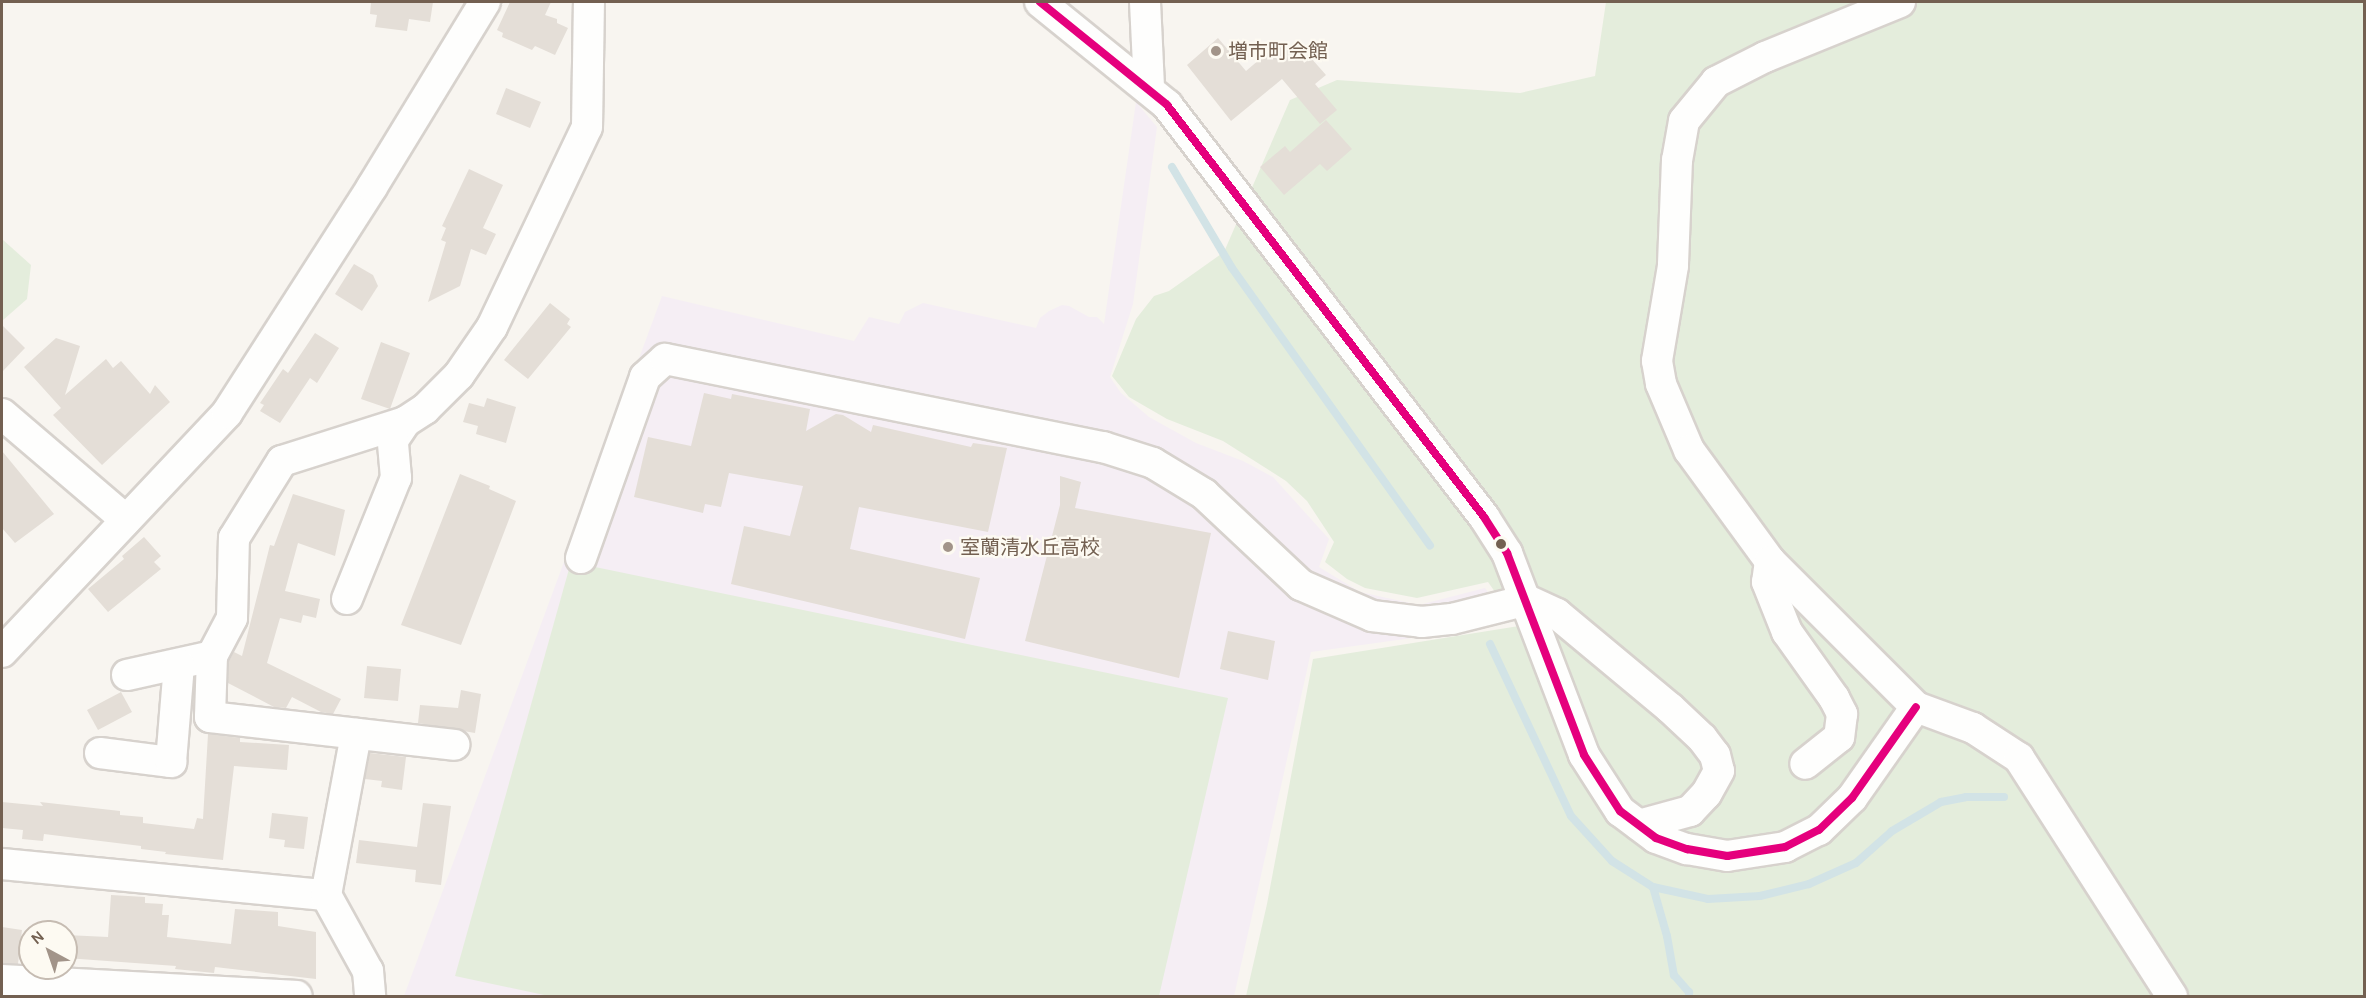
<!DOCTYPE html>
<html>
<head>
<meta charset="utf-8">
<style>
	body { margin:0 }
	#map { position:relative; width:2366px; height:998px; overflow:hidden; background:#f8f5f0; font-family:Karla,"Noto Sans JP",sans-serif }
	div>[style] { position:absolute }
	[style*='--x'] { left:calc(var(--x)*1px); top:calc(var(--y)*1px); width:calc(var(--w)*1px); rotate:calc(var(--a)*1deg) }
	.education>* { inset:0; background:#f5eef4 }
	.green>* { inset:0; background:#e4eddc }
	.stream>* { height:8px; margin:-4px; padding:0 4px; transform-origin:4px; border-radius:4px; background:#d2e3e6 }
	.building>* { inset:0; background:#e4ded7 }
	.roads { filter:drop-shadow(2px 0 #d7d2cd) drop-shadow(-2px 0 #d7d2cd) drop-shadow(0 2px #d7d2cd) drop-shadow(0 -2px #d7d2cd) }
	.minor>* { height:30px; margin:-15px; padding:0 15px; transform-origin:15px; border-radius:15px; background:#fefefd }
	.bus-1>* { height:8px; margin:-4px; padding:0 4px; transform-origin:4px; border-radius:4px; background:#e5007d }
	.dots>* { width:16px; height:16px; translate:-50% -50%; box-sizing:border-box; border:3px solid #fdfaf2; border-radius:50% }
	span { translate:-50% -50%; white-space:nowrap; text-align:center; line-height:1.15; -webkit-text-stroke:4.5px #fdfaf2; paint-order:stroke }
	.poi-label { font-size:20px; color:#736051 }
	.left { translate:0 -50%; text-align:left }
	.frame { position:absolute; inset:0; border:3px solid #736051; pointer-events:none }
	.north { position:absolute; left:18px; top:920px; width:60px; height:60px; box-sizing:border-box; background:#fdfaf2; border:2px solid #c6bcb2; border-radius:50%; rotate:320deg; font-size:16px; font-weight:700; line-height:24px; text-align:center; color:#736051 }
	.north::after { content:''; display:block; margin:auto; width:21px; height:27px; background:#a29489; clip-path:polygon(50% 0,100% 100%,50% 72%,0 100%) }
</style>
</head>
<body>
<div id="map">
	<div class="education">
		<i style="clip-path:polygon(1136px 102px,1157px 127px,1133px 304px,1110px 377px,1121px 393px,1149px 417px,1196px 443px,1243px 461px,1273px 477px,1329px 539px,1319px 567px,1360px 592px,1419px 605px,1485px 588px,1509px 622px,1412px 638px,1311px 652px,1234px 996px,404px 996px,662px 296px,854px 341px,869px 317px,899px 324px,905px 312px,923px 303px,1036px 328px,1040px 318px,1049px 311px,1062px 305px,1069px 306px,1089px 317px,1097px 317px,1104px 324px)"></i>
	</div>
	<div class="green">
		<i style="clip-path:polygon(1606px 2px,2364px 2px,2364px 996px,1246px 996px,1267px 904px,1313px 659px,1519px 626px,1488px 582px,1417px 598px,1365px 588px,1347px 579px,1325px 562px,1334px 542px,1307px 501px,1286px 481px,1223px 441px,1167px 419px,1129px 397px,1112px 376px,1136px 319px,1154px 296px,1169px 291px,1224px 252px,1290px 100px,1337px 80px,1520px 93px,1595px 76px)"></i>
		<i style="clip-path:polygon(2px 239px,31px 265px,27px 299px,2px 321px)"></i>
		<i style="clip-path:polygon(571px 562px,1228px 698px,1159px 996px,549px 996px,455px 976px)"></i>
	</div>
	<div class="stream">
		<i style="--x:1172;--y:167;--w:117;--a:59.3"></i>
		<i style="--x:1232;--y:268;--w:341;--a:54.5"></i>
		<i style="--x:1490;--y:644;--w:190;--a:64.8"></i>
		<i style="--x:1571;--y:816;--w:61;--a:47.7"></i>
		<i style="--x:1612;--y:861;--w:49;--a:32.4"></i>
		<i style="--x:1653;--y:887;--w:56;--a:12.3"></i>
		<i style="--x:1708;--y:899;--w:52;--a:-3.3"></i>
		<i style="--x:1760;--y:896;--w:50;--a:-13.8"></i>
		<i style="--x:1809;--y:884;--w:51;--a:-24.1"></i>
		<i style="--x:1856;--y:863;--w:48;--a:-41.6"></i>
		<i style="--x:1892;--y:831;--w:57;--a:-30.6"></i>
		<i style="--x:1941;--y:802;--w:25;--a:-11"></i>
		<i style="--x:1966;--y:797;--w:38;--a:0"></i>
		<i style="--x:1653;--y:887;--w:51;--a:74.1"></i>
		<i style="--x:1667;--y:936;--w:40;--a:80"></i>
		<i style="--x:1674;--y:975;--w:23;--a:49"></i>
		<i style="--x:1689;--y:992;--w:4;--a:90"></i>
	</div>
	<div class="building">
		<i style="clip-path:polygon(371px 2px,433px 2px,430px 22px,409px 19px,407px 31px,375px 27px,377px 15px,370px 14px)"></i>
		<i style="clip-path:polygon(510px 2px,551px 2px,545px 15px,557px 19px,557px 23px,568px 28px,555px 55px,535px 46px,532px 50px,502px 37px,503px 33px,497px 30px)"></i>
		<i style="clip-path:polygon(1218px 38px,1246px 71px,1280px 42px,1286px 49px,1296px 41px,1326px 75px,1315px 84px,1337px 110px,1320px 124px,1282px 79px,1231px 121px,1187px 65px)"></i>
		<i style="clip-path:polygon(506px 88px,541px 102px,530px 128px,496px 114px)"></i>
		<i style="clip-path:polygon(1326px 120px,1352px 149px,1327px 171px,1320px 164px,1284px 195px,1260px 167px,1285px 146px,1290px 152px)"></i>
		<i style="clip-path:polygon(469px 169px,503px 185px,483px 228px,496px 234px,486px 255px,471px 249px,460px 286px,428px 302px,446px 242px,441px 240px,446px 228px,442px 226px)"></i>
		<i style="clip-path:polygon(354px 264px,373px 275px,378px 286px,362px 311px,335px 294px)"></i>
		<i style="clip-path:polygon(550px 303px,570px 319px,567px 324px,571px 327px,528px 379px,504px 360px)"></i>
		<i style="clip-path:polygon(2px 325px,25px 348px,2px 372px)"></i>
		<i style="clip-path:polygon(315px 333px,339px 348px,317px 383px,310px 378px,280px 423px,260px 411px,264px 405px,260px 403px,283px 369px,288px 373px)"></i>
		<i style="clip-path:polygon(56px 338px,80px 346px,65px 395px,106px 359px,113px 368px,121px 361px,150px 394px,155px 385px,170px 402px,102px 465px,53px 415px,61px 408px,24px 367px)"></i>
		<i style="clip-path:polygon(381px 342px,410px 353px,390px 409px,361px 399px)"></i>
		<i style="clip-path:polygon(704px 393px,731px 399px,732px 394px,810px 409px,806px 431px,836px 414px,843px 415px,871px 432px,873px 425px,971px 447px,973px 443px,1007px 448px,988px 532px,859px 507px,850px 549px,980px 578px,965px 639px,731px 584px,744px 526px,790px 536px,803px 486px,729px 473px,721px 507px,705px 504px,703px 513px,634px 497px,648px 437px,691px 446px)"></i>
		<i style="clip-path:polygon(487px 398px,516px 407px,506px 443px,476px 434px,478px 426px,463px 422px,469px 403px,484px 407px)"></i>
		<i style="clip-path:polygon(2px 451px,54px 514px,15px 543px,2px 528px)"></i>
		<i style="clip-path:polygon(460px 474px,490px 486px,489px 489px,516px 501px,461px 645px,401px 625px)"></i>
		<i style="clip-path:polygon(1060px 476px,1081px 482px,1075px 508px,1211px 533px,1179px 678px,1025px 641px,1060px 505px)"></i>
		<i style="clip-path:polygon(293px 494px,345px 510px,335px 556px,298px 543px,285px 591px,320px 599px,316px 618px,303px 615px,301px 623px,280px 618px,267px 663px,341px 699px,333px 714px,321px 712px,292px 697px,286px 708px,274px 707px,228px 683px,229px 661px,234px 652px,242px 656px,270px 545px,274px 546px)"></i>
		<i style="clip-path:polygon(144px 537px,161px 556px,154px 562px,161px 569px,108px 612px,88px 589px,124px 559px,122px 556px)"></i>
		<i style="clip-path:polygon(1228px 631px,1275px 641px,1268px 680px,1220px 669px)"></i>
		<i style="clip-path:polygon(367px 666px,401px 669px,398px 701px,364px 698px)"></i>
		<i style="clip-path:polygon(461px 690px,481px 694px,475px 733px,418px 723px,420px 705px,458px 708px)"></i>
		<i style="clip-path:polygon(121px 692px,132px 712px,98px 730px,87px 710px)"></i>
		<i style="clip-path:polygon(208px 734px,240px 738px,240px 742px,289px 745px,287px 770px,234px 766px,223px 860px,165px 854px,166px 852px,141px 849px,141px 846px,44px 834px,43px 841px,22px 839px,23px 830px,2px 828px,2px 802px,43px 806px,40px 802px,120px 811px,120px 815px,143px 817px,143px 823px,194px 829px,197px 818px,203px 819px)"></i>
		<i style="clip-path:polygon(370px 753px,406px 757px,402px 790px,381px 787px,382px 781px,365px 779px)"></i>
		<i style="clip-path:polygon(423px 803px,451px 806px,441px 885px,415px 882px,416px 870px,356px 863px,359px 840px,417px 847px)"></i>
		<i style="clip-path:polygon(272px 813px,308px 817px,304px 849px,284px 847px,285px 840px,269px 838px)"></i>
		<i style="clip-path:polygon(111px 895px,145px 897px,145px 903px,163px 904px,162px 915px,169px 915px,167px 937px,231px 944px,235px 909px,278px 912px,278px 926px,316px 932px,316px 979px,215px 967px,214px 973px,175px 969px,176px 966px,66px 958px,66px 935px,108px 937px)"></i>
		<i style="clip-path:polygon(2px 927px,22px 930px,18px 964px,2px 963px)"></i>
	</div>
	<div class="roads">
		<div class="minor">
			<i style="--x:1040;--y:2;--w:164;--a:39"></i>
			<i style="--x:1167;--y:105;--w:520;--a:52.42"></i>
			<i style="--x:1484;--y:517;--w:43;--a:57.4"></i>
			<i style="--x:1507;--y:553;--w:216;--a:69.1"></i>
			<i style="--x:1584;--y:755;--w:67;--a:57.3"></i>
			<i style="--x:1620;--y:811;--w:45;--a:36.9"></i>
			<i style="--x:1656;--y:838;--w:33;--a:20"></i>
			<i style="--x:1687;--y:849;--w:41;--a:9.9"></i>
			<i style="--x:1727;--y:856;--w:59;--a:-8.8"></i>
			<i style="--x:1785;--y:847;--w:38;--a:-27"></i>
			<i style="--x:1819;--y:830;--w:46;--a:-44.1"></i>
			<i style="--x:1852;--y:798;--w:111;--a:-54.9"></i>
			<i style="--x:1145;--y:2;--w:86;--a:87.3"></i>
			<i style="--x:1900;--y:2;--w:146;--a:157.8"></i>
			<i style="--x:1765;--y:57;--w:55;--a:153"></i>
			<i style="--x:1716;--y:82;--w:50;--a:129.4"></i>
			<i style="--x:1684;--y:121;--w:40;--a:100"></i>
			<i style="--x:1677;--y:160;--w:106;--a:92.2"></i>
			<i style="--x:1673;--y:266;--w:96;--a:99.6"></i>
			<i style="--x:1657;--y:361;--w:23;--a:80"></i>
			<i style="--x:1661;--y:384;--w:72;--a:67"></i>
			<i style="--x:1689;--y:450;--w:137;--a:53.9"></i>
			<i style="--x:1770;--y:561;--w:206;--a:45"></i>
			<i style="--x:1916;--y:707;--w:61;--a:20.2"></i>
			<i style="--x:1973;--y:728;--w:55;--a:33.1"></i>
			<i style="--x:2019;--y:758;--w:283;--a:57.3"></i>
			<i style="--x:2;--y:414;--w:163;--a:40.5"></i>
			<i style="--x:581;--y:558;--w:192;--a:-70.5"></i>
			<i style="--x:645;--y:377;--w:27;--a:-42"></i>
			<i style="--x:665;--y:359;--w:447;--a:11.4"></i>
			<i style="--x:1103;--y:447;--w:52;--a:17.7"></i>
			<i style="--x:1153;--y:463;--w:60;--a:31.3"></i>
			<i style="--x:1204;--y:494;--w:133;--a:43.2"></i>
			<i style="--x:1301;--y:585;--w:77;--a:23.6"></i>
			<i style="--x:1372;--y:616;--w:50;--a:6.8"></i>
			<i style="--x:1422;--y:622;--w:30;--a:-6"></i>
			<i style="--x:1452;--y:619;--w:77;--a:-14.2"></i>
			<i style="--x:1527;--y:600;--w:33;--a:25"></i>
			<i style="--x:1557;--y:614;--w:147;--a:39.8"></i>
			<i style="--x:1670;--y:708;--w:44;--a:43.2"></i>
			<i style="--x:1702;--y:738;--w:21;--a:53"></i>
			<i style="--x:1715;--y:755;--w:16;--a:76"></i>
			<i style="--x:1719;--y:771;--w:26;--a:119"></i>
			<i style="--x:1706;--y:794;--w:23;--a:133"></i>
			<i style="--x:1690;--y:811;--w:53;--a:164.6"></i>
			<i style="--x:1770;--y:561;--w:21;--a:98"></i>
			<i style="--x:1767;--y:582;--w:54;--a:68.2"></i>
			<i style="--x:1787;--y:632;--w:81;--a:54.5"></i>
			<i style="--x:1834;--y:698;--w:18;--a:63"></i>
			<i style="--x:1842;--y:714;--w:23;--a:97"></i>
			<i style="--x:1839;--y:737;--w:43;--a:141.5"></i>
			<i style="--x:347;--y:599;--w:131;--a:-68"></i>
			<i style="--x:396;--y:478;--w:38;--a:-95"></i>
			<i style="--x:393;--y:440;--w:22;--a:-56"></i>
			<i style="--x:2;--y:652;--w:328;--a:-46.7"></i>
			<i style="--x:227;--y:413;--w:269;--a:-57.3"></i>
			<i style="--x:372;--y:187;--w:217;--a:-58.6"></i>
			<i style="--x:212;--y:656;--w:61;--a:91.9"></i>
			<i style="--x:210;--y:717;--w:246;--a:6.5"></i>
			<i style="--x:127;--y:675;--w:87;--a:-12.6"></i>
			<i style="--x:212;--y:656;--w:43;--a:-62.2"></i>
			<i style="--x:232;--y:618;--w:80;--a:-88.6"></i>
			<i style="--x:234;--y:538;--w:91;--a:-58.1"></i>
			<i style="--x:282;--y:461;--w:129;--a:-17.6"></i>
			<i style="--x:405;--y:422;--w:24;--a:-33"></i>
			<i style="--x:425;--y:409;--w:48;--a:-45"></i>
			<i style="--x:459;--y:375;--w:58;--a:-55.5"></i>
			<i style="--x:492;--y:327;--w:221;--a:-64.6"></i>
			<i style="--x:587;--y:127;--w:125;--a:-89.1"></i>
			<i style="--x:100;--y:753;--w:72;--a:7.2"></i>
			<i style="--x:171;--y:762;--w:98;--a:-85.3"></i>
			<i style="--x:2;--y:864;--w:325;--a:5.5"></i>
			<i style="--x:326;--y:895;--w:164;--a:-79.4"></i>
			<i style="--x:326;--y:895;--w:87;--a:61.1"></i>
			<i style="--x:368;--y:971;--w:25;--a:85"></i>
			<i style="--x:2;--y:980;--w:295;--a:3.1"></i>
		</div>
	</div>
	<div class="bus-1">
		<i style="--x:1040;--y:2;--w:164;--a:39"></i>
		<i style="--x:1167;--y:105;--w:520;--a:52.42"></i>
		<i style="--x:1484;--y:517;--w:43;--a:57.4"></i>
		<i style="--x:1507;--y:553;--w:216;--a:69.1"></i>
		<i style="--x:1584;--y:755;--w:67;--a:57.3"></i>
		<i style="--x:1620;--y:811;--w:45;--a:36.9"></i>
		<i style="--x:1656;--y:838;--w:33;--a:20"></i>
		<i style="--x:1687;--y:849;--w:41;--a:9.9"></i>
		<i style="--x:1727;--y:856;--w:59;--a:-8.8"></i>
		<i style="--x:1785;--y:847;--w:38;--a:-27"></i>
		<i style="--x:1819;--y:830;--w:46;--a:-44.1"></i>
		<i style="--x:1852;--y:798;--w:111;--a:-54.9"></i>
	</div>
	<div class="dots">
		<i style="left:1216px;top:51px;background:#a29489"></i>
		<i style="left:1501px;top:544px;background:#736051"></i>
		<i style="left:948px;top:547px;background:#a29489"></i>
	</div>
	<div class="poi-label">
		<span class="left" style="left:1228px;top:51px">増市町会館</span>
		<span class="left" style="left:960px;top:547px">室蘭清水丘高校</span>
	</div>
	<div class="frame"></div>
	<div class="north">N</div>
</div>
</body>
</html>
